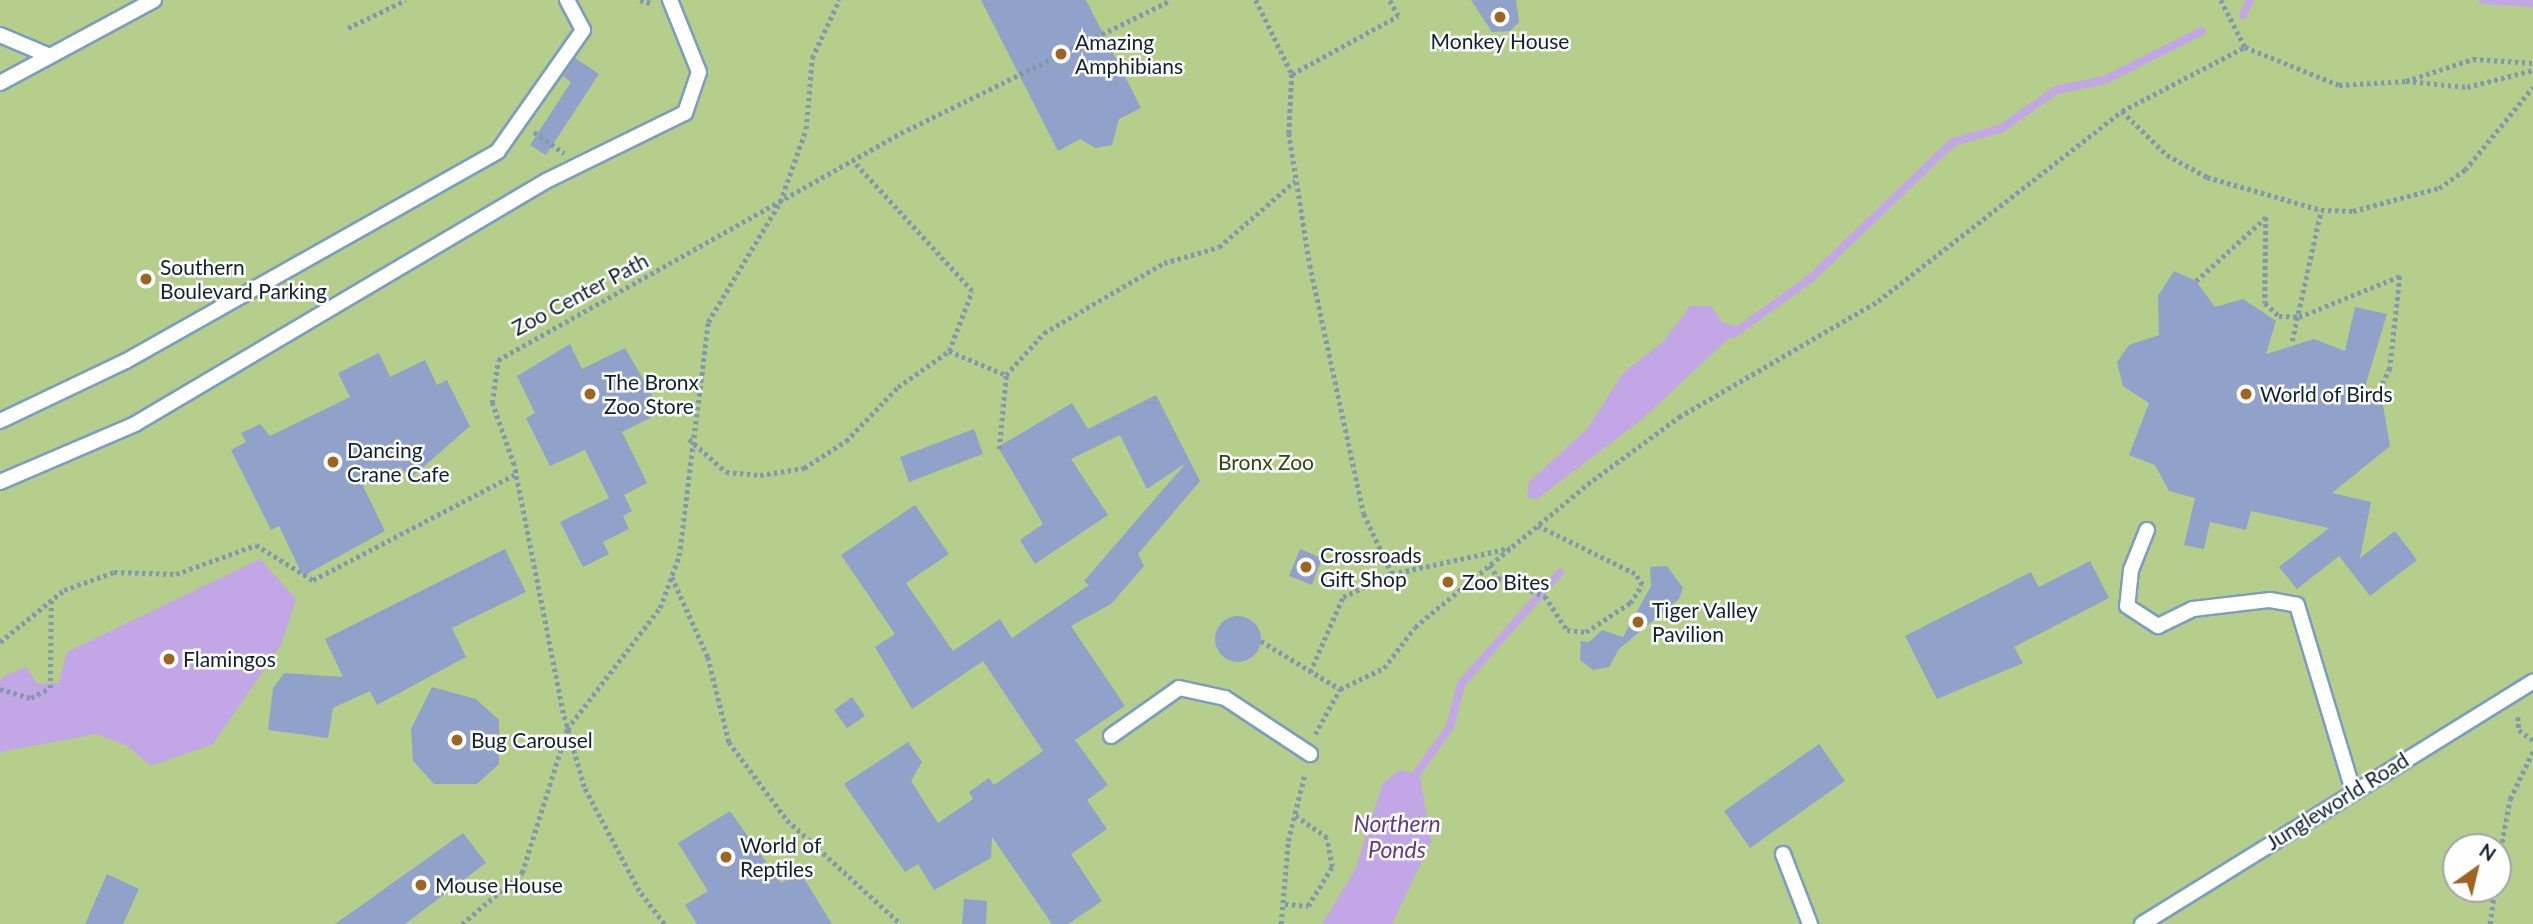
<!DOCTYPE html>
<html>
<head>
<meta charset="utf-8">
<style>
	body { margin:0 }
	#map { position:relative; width:2533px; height:924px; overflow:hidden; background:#c3e1fb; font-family:Lato,sans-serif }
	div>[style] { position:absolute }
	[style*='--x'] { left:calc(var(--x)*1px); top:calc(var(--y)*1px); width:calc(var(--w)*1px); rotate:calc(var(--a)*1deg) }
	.green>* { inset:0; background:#b5ce8c }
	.water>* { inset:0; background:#c2a6e5 }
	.stream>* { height:8px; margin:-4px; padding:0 4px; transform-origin:4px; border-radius:4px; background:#c2a6e5 }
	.building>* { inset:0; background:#90a2c9 }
	.round { border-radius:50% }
	.path>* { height:4.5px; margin-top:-2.25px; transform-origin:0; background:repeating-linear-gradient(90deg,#8199ae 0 3.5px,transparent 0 7px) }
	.roads { filter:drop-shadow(2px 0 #7b9ebd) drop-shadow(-2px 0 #7b9ebd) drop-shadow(0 2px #7b9ebd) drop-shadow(0 -2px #7b9ebd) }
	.lane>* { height:14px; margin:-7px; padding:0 7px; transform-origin:7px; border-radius:7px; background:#fff }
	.dots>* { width:19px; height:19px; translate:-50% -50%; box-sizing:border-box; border:4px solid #fefefe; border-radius:50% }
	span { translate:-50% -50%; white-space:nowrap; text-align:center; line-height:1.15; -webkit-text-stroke:5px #fefefe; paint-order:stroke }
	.poi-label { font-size:21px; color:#12202c }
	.left { translate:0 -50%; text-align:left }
	.street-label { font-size:21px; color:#12202c }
	.park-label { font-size:21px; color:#344313 }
	.water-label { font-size:23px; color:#603b85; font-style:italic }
	.north { position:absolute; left:2442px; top:833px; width:70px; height:70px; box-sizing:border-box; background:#fefefe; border:2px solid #a0a5aa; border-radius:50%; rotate:34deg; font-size:19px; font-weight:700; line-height:28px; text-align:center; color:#12202c }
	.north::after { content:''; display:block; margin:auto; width:24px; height:32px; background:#9d6422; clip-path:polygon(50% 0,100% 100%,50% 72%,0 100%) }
</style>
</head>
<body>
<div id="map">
	<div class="green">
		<i style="clip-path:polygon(evenodd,0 0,2533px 0,2533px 924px,0 924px,0 0,2456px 847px,2498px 847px,2498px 889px,2456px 889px,2456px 847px)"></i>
	</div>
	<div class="water">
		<i style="clip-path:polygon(1690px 306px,1711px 306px,1722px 322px,1740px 328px,1641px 420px,1537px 499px,1527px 497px,1529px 482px,1587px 429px,1623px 373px,1663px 342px)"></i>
		<i style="clip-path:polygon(260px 559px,296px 599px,281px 645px,213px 744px,151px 766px,126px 745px,96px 734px,0 752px,0 680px,6px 675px,27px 667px,37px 684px,59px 683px,67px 652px)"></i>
		<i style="clip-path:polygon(1400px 770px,1420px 775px,1431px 842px,1392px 924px,1322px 924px,1355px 870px,1383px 783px)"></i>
	</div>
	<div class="stream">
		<i style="--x:2483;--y:0;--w:50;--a:3.4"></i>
		<i style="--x:2243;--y:15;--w:17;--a:-65"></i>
		<i style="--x:1733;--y:334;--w:95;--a:-35.5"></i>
		<i style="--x:1810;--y:279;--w:198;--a:-43.8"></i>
		<i style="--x:1953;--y:142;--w:51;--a:-15.9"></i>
		<i style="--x:2002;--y:128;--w:66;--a:-35.1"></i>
		<i style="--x:2056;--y:90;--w:50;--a:-11.5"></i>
		<i style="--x:2105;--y:80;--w:109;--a:-26.8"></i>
		<i style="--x:1411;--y:781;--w:67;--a:-54.2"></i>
		<i style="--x:1450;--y:727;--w:44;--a:-75.7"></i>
		<i style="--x:1461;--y:684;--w:149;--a:-48.5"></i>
	</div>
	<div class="building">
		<i style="clip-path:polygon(981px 0,1086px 0,1141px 108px,1119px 119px,1112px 145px,1096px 148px,1080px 139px,1058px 151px)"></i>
		<i style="clip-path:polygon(1471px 0,1516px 0,1519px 22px,1510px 31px,1492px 32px)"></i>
		<i style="clip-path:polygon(575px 58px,599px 74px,546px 155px,530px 145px,571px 82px,563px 76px)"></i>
		<i style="clip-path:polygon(2174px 271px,2196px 281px,2215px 307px,2243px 299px,2276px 321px,2266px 354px,2314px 339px,2345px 351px,2355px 307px,2387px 314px,2364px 390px,2383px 405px,2390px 446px,2332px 493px,2371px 502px,2360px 558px,2395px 531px,2417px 560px,2370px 596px,2339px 556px,2297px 589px,2279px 567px,2329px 528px,2251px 511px,2246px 530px,2210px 522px,2204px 549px,2184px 545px,2195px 498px,2169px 491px,2155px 465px,2129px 455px,2149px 403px,2123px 386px,2117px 362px,2129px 345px,2159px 335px,2158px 296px)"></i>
		<i style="clip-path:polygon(570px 344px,582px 369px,625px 348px,662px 412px,622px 432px,647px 483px,624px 495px,632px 511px,623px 516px,629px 529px,603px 542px,609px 554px,583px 567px,560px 522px,609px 498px,585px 450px,550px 466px,526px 418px,535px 413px,517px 376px)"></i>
		<i style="clip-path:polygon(379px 353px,390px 377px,425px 360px,437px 385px,447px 380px,470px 426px,411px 478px,400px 467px,363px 486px,385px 531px,303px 576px,279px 526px,271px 530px,231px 450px,246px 442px,241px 433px,260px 424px,270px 436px,350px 397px,338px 373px)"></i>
		<i style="clip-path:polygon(1156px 395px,1200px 481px,1138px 554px,1144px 566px,1111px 604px,1071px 626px,1125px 706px,1075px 740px,1108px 785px,1087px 800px,1107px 829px,1071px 854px,1102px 901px,1068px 924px,1052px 924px,992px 837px,991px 858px,934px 890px,918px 864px,905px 872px,844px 784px,908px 742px,922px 762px,911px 781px,938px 823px,973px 799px,969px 792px,989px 778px,994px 785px,1043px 751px,983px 661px,912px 709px,875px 647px,895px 634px,841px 555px,915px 505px,949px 554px,906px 583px,953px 651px,1000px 619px,1012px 638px,1089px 585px,1084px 581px,1186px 463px,1147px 489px,1120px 435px,1071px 459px,1108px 515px,1035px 564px,1020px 540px,1043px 524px,998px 447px,1072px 403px,1088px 429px)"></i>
		<i style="clip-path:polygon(974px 429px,983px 454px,909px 482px,900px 457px)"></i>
		<i style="clip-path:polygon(505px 549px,526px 592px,452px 628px,466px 657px,377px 705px,370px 691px,333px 708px,328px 738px,268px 730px,273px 688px,284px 673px,343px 677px,325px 639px)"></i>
		<i style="clip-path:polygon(1300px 549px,1322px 558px,1312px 585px,1289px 576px)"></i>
		<i style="clip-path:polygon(2090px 561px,2109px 598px,2014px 647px,2023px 663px,1937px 699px,1905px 636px,2031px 572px,2039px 587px)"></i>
		<i style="clip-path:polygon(1667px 566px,1683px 588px,1679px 599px,1619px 649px,1609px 667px,1593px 670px,1580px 660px,1581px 641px,1589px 642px,1602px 630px,1623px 637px,1651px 586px,1650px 567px)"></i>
		<i class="round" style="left:1215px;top:616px;width:46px;height:46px"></i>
		<i style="clip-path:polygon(432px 687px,476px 699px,499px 720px,499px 764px,477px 784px,434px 784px,413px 761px,411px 729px)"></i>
		<i style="clip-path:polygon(852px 697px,865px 716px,847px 728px,834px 710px)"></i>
		<i style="clip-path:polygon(1819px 744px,1845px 781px,1750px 848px,1724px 811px)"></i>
		<i style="clip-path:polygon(730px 811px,781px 883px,800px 872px,832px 924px,697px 924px,685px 905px,708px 891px,678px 843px)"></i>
		<i style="clip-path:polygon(463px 833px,486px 863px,405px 924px,335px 924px)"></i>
		<i style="clip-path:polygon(107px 874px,139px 889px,123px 924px,85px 924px)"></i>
		<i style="clip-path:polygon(964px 899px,987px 901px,986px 924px,962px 924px)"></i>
	</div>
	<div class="path">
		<i style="--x:640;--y:0;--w:11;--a:15"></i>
		<i style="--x:1256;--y:0;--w:82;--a:64.1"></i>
		<i style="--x:1292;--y:74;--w:121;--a:-28.7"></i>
		<i style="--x:1398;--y:16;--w:18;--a:-119"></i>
		<i style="--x:2221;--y:0;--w:53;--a:62.9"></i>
		<i style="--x:2245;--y:47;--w:101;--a:22"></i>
		<i style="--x:2339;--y:85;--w:67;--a:-3.4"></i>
		<i style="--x:2406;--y:81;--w:61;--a:5.6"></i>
		<i style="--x:2467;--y:87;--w:68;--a:-14.4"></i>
		<i style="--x:348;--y:28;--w:64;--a:-25.8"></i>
		<i style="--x:1292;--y:74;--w:59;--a:92.9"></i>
		<i style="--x:1289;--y:133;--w:134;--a:81"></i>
		<i style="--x:1310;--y:265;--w:255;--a:77.8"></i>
		<i style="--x:1364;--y:514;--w:66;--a:65"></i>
		<i style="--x:2406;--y:81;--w:71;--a:-18.2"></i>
		<i style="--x:2473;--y:59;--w:60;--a:3.8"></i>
		<i style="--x:2122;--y:111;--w:63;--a:44.4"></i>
		<i style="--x:2167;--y:155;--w:46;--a:28.8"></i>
		<i style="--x:2207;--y:177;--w:119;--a:16.1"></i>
		<i style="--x:2321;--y:210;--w:32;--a:2"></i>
		<i style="--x:2353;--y:211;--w:89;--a:-15"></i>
		<i style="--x:2439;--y:188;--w:32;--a:-35"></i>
		<i style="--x:2465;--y:170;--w:107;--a:-50.7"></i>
		<i style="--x:534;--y:132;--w:37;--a:35"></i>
		<i style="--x:2196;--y:281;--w:95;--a:-42.4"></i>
		<i style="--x:2266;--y:217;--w:86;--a:90.7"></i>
		<i style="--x:2265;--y:303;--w:19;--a:43"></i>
		<i style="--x:2279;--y:316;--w:20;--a:3"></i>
		<i style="--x:2299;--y:317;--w:109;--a:-22.1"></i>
		<i style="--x:2400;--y:276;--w:93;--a:96.2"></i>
		<i style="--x:2390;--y:368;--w:30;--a:114"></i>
		<i style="--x:2292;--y:341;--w:134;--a:-77.5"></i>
		<i style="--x:949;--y:351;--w:62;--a:22.8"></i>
		<i style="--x:689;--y:439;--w:50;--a:41.7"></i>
		<i style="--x:726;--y:472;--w:34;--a:5"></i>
		<i style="--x:760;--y:475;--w:45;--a:-9"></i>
		<i style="--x:804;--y:468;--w:50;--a:-32.7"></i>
		<i style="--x:846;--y:441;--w:75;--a:-46.1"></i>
		<i style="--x:898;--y:387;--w:62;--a:-35.2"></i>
		<i style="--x:949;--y:351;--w:64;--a:-69"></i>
		<i style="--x:972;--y:291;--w:176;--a:-132.5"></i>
		<i style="--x:999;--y:449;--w:74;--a:-84.6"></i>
		<i style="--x:1006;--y:375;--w:57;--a:-47.9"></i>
		<i style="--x:1044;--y:333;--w:139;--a:-30.3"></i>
		<i style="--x:1164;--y:263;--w:57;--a:-16.2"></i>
		<i style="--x:1219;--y:247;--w:101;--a:-41"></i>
		<i style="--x:1490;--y:565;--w:15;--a:58"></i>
		<i style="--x:1498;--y:578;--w:50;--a:21"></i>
		<i style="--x:1545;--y:596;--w:40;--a:57.1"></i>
		<i style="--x:1567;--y:630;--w:19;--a:6"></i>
		<i style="--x:1586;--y:632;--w:53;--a:-33.4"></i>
		<i style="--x:1630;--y:603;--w:22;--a:-56"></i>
		<i style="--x:1642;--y:585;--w:13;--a:-122"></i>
		<i style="--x:1635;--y:574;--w:108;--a:-153.7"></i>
		<i style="--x:672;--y:577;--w:88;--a:65.8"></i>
		<i style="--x:708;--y:657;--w:88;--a:76.1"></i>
		<i style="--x:729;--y:742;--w:97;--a:53.4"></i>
		<i style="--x:787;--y:820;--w:154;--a:42.4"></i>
		<i style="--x:1261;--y:641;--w:92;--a:31.3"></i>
		<i style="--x:0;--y:642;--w:82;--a:-39.1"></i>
		<i style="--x:64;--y:590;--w:53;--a:-19.8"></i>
		<i style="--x:114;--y:572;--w:62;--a:1.8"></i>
		<i style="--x:176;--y:574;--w:85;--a:-19.9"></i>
		<i style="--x:256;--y:545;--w:67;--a:31.6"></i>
		<i style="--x:313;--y:580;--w:229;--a:-27.6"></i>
		<i style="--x:1310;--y:672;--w:82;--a:-66.3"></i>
		<i style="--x:1343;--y:597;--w:54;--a:-25.1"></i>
		<i style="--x:1392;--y:574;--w:121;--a:-12.4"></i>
		<i style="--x:0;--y:689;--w:32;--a:16"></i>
		<i style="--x:31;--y:698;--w:21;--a:-28"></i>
		<i style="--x:50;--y:688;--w:88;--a:-89.3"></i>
		<i style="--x:2518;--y:717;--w:13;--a:86"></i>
		<i style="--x:2519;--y:730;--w:17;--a:36"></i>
		<i style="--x:1315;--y:734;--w:51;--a:-60.9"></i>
		<i style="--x:1340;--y:689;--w:49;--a:-25.5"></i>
		<i style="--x:1384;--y:668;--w:51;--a:-52.9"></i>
		<i style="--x:1415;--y:627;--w:231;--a:-39.6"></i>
		<i style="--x:1593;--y:480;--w:107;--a:-36.2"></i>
		<i style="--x:1679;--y:417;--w:230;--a:-30.2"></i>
		<i style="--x:1878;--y:301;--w:309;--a:-37.9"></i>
		<i style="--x:2122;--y:111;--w:139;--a:-27.5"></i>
		<i style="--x:2498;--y:863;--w:65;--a:-79.4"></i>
		<i style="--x:2510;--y:799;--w:53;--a:-64.4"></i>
		<i style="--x:1285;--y:904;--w:23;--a:5"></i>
		<i style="--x:1308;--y:906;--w:46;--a:-58.4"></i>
		<i style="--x:1332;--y:867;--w:29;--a:-100"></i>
		<i style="--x:1327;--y:838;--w:40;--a:-145.1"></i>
		<i style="--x:462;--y:924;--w:79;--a:-40.4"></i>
		<i style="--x:522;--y:873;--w:151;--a:-72.6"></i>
		<i style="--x:567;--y:729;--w:153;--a:-52.5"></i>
		<i style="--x:660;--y:608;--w:55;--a:-69.9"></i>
		<i style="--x:679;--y:556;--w:236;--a:-82.9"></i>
		<i style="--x:708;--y:322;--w:140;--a:-59"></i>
		<i style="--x:780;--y:202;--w:77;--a:-70.4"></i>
		<i style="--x:806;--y:129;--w:71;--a:-85.2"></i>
		<i style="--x:812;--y:58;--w:64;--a:-65"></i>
		<i style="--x:664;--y:924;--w:41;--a:-127.1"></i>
		<i style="--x:639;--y:891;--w:118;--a:-117.9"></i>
		<i style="--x:584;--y:787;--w:77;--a:-105.8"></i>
		<i style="--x:563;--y:713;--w:253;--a:-101.2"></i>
		<i style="--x:514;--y:465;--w:66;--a:-109.5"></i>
		<i style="--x:492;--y:403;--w:43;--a:-82.1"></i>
		<i style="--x:498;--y:360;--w:469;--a:-29.4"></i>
		<i style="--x:907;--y:130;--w:294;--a:-26.2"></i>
		<i style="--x:1281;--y:924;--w:83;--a:-85.2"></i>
		<i style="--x:1288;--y:841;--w:70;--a:-76"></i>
		<i style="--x:2490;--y:924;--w:35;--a:-83"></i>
	</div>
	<div class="roads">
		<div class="lane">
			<i style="--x:0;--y:35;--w:54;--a:22.8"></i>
			<i style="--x:0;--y:83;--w:175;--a:-28.3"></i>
			<i style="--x:0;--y:421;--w:140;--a:-25.5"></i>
			<i style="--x:126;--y:361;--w:427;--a:-29.4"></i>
			<i style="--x:498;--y:151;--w:148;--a:-54.9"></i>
			<i style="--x:583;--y:30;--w:34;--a:-118"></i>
			<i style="--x:0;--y:482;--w:147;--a:-23.2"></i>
			<i style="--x:135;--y:424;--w:477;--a:-30.6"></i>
			<i style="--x:546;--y:181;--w:155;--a:-26.1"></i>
			<i style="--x:685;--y:113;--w:43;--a:-71.1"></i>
			<i style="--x:699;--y:72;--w:78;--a:-111.9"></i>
			<i style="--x:2147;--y:530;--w:43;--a:111.8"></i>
			<i style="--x:2131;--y:570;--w:36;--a:96"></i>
			<i style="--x:2127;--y:606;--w:37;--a:33"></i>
			<i style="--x:2158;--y:626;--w:39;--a:-26"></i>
			<i style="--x:2193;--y:609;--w:78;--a:-6.7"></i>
			<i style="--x:2270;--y:600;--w:27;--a:10"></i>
			<i style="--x:2297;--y:605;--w:193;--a:73.2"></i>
			<i style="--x:1111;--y:736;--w:83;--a:-35.2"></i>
			<i style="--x:1179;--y:688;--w:47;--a:12.3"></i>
			<i style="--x:1225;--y:698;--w:102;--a:33.4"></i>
			<i style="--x:1783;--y:854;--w:75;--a:68.9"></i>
			<i style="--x:2142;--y:924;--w:460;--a:-31.8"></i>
		</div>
	</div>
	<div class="dots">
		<i style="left:1500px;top:17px;background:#9d6422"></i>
		<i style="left:1061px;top:54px;background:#9d6422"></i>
		<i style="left:146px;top:279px;background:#9d6422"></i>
		<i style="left:590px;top:394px;background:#9d6422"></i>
		<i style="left:2246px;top:394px;background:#9d6422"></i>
		<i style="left:333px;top:462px;background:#9d6422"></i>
		<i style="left:1306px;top:567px;background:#9d6422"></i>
		<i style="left:1448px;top:582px;background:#9d6422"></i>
		<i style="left:1638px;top:622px;background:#9d6422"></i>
		<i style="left:169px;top:659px;background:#9d6422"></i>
		<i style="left:457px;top:740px;background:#9d6422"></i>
		<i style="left:726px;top:857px;background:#9d6422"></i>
		<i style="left:421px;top:885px;background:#9d6422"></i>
	</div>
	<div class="poi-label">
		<span style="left:1500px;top:41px">Monkey House</span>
		<span class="left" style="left:1075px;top:54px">Amazing<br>Amphibians</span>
		<span class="left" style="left:160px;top:279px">Southern<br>Boulevard Parking</span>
		<span class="left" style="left:604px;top:394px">The Bronx<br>Zoo Store</span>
		<span class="left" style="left:2260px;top:394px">World of Birds</span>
		<span class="left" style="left:347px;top:462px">Dancing<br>Crane Cafe</span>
		<span class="left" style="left:1320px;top:567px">Crossroads<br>Gift Shop</span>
		<span class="left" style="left:1462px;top:582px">Zoo Bites</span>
		<span class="left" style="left:1652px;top:622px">Tiger Valley<br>Pavilion</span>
		<span class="left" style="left:183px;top:659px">Flamingos</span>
		<span class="left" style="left:471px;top:740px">Bug Carousel</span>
		<span class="left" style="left:740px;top:857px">World of<br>Reptiles</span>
		<span class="left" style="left:435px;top:885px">Mouse House</span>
	</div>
	<div class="street-label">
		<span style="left:580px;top:294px;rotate:-28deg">Zoo Center Path</span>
		<span style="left:2337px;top:801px;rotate:-32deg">Jungleworld Road</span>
	</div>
	<div class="park-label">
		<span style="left:1266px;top:462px">Bronx Zoo</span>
	</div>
	<div class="water-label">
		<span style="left:1397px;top:836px">Northern<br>Ponds</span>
	</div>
	<div class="north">N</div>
</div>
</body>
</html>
